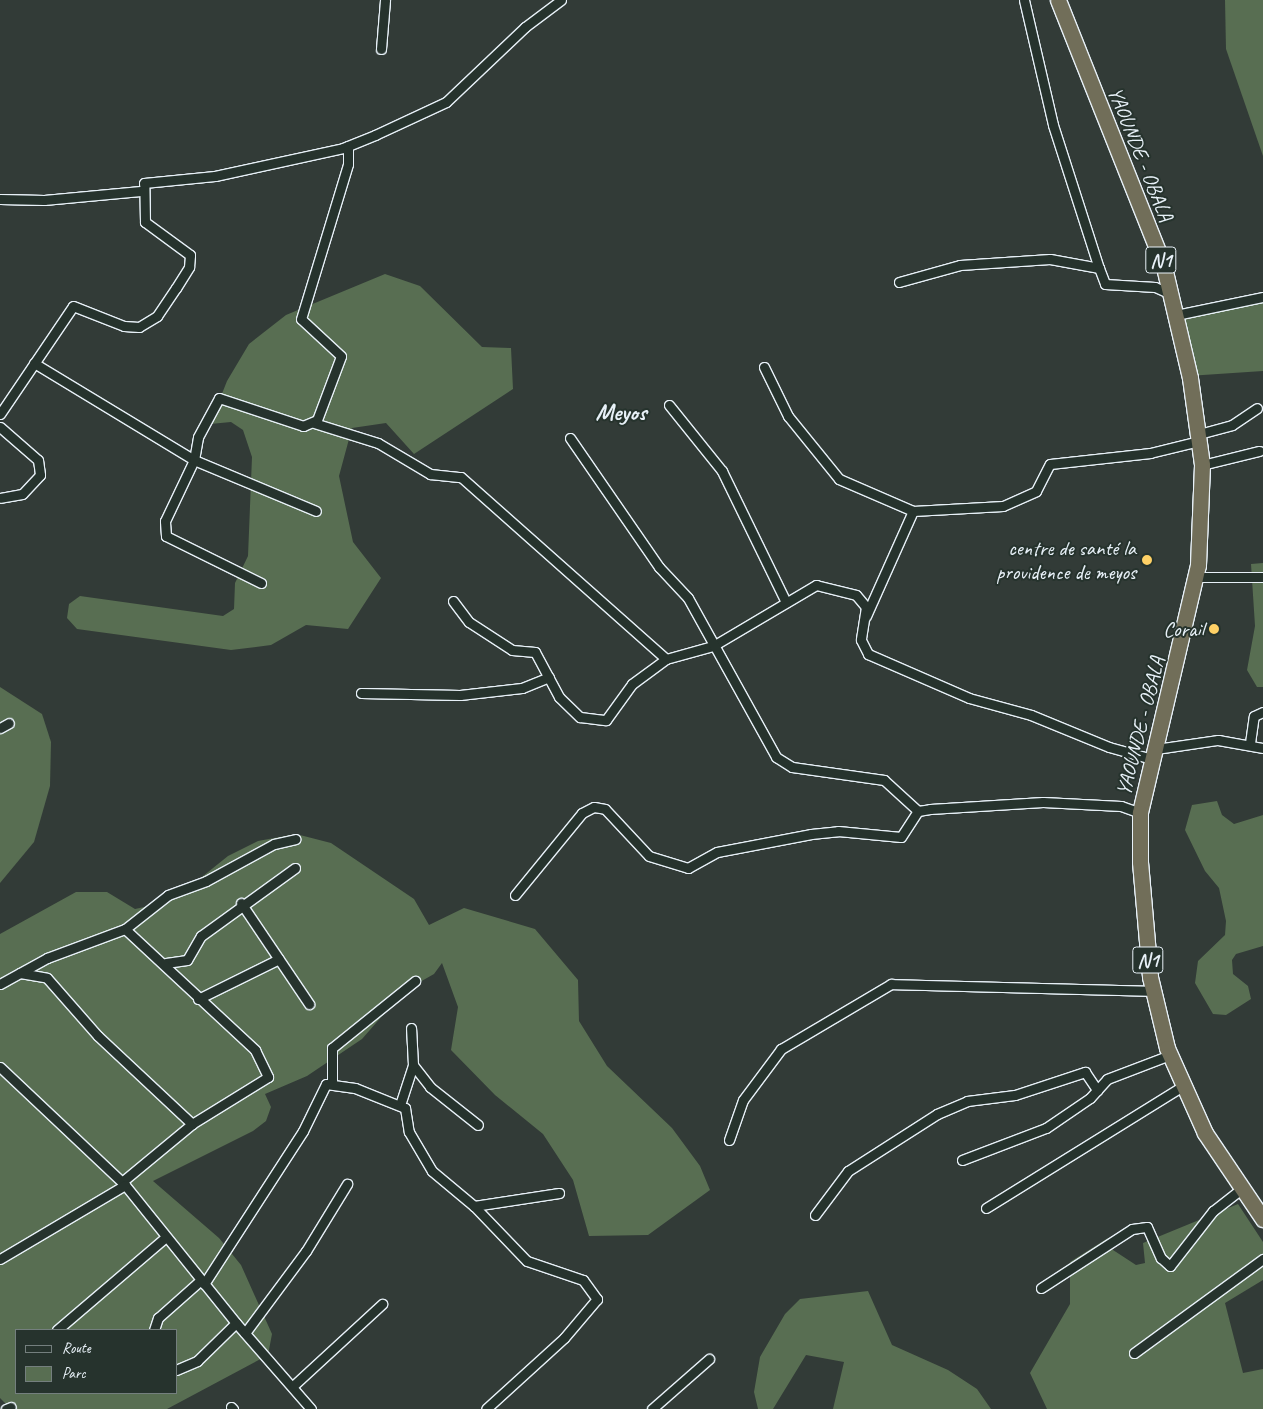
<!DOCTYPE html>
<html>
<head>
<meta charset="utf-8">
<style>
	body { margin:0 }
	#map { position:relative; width:1263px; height:1409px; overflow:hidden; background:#323b37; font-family:Caveat,sans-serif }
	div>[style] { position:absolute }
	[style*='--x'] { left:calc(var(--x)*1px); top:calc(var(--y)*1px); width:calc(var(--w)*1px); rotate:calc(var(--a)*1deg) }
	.green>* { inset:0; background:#586e52 }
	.roads { filter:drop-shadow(1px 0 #e8f1f8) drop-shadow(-1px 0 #e8f1f8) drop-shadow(0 1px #e8f1f8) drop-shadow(0 -1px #e8f1f8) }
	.street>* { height:9px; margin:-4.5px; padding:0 4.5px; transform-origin:4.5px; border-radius:4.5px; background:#26332d }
	.highway>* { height:15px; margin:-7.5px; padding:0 7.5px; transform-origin:7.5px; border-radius:7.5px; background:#716e59 }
	.dots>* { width:14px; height:14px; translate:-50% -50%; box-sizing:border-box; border:2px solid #26332d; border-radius:50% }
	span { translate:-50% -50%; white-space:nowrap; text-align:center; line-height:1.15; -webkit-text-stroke:4px #26332d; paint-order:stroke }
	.shield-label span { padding:1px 4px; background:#26332d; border:1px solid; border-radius:4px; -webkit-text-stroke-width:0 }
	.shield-label { font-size:20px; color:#e8f1f8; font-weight:700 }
	.street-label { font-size:21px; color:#e8f1f8 }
	.poi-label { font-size:21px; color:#e8f1f8 }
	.right { translate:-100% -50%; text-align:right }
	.quarter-label { font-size:24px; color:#e8f1f8; font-weight:700 }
	.legend { position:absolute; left:15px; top:1329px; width:162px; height:65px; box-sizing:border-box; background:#26332d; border:1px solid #747f7e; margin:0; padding:6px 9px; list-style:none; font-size:15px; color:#e8f1f8 }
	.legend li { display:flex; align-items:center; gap:10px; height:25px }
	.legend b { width:25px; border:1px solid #747f7e }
</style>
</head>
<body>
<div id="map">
	<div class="green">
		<i style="clip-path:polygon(1225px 0,1263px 0,1263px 156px,1226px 49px)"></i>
		<i style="clip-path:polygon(385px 274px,420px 286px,482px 347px,511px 348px,513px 389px,414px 454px,386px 423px,352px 428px,339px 476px,353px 542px,381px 578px,348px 629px,306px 625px,271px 645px,231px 650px,77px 629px,67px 618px,69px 604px,80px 596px,223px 616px,234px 609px,235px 583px,248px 556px,252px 457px,243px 430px,231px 422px,210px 424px,227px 381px,249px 344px,286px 315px)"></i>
		<i style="clip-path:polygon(1263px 297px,1263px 371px,1188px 376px,1177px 318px)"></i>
		<i style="clip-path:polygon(1263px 563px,1263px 687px,1257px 687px,1247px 670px,1255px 626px,1251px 564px)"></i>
		<i style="clip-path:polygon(0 687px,42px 714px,51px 742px,50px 786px,34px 842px,0 883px)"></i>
		<i style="clip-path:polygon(1217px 801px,1222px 815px,1234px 824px,1263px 815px,1263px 946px,1236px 954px,1232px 960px,1233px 974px,1248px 986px,1251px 999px,1226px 1015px,1213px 1014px,1195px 983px,1198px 961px,1225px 935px,1226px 921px,1219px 888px,1205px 871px,1185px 830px,1192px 805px)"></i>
		<i style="clip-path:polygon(evenodd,296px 834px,331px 843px,414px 899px,429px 925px,464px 908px,535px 929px,578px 980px,579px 1021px,607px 1066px,672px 1128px,700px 1166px,710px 1190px,648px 1235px,589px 1236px,573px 1180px,543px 1134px,495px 1095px,451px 1050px,458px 1007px,442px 963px,434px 974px,404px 991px,362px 1039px,307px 1076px,265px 1094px,271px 1107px,266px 1121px,253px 1131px,153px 1181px,219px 1238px,241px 1265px,272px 1334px,268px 1355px,167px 1409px,11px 1409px,0 1398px,0 934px,76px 892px,107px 892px,135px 909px,149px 906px,182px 893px,228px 856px,258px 841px,296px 834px,16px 1330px,176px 1330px,176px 1393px,16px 1393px,16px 1330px)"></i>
		<i style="clip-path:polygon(1238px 1204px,1263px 1242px,1263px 1280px,1225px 1303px,1243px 1373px,1263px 1369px,1263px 1409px,1047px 1409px,1030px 1373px,1070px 1304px,1070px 1262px,1108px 1238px,1113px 1250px,1136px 1265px,1145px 1263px,1143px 1243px)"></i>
		<i style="clip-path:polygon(868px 1291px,892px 1345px,948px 1370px,977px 1389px,991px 1409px,833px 1409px,844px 1362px,806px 1355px,773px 1409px,758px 1409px,754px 1392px,760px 1357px,785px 1314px,800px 1299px)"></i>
	</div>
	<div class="roads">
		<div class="street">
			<i style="--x:1024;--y:0;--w:128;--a:76.9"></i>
			<i style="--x:1053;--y:125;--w:150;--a:72.2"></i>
			<i style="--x:381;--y:49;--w:49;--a:-85.3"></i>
			<i style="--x:0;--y:199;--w:44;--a:1.3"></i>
			<i style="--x:44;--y:200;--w:97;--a:-5.3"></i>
			<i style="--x:899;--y:282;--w:63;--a:-15.6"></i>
			<i style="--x:960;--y:265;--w:90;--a:-3.8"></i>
			<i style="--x:1050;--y:259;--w:50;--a:10.4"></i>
			<i style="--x:1099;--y:268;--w:17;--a:69"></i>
			<i style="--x:1105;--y:284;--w:50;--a:3.4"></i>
			<i style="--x:1155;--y:287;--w:17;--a:24"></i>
			<i style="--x:1176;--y:315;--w:89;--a:-11.7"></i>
			<i style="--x:34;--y:363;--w:187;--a:31.2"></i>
			<i style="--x:194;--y:460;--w:132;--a:22.7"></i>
			<i style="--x:764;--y:367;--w:55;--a:63.9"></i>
			<i style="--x:788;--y:416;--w:81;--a:51"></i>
			<i style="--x:839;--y:479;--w:81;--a:23.4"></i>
			<i style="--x:913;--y:511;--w:90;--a:-3.2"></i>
			<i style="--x:1003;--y:506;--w:36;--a:-24"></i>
			<i style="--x:1036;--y:491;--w:30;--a:-63"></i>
			<i style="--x:1050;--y:464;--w:101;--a:-6.3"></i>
			<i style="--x:1150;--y:453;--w:50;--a:-13.8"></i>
			<i style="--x:669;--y:405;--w:85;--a:51.2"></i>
			<i style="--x:722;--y:471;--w:146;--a:64"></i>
			<i style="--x:0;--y:414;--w:130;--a:-55.9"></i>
			<i style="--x:73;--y:306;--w:55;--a:21.4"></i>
			<i style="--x:124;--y:326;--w:15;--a:4"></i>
			<i style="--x:139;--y:327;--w:21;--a:-31"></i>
			<i style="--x:157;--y:316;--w:34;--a:-56"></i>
			<i style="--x:176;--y:288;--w:25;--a:-58"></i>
			<i style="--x:189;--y:267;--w:12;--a:-85"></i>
			<i style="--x:190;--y:255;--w:56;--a:-143.7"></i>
			<i style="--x:145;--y:222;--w:39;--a:-91"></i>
			<i style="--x:144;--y:183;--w:71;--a:-5.6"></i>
			<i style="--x:215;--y:176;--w:131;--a:-12.3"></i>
			<i style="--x:343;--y:148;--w:35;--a:-22"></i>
			<i style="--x:375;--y:135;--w:78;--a:-24.9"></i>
			<i style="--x:446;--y:102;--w:109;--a:-43.5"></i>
			<i style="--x:525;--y:27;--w:45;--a:-36.9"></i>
			<i style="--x:314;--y:423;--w:67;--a:17.4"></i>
			<i style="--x:378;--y:443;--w:61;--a:30.8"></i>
			<i style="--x:430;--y:474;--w:31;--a:6"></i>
			<i style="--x:461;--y:477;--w:274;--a:41.6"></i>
			<i style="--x:666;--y:659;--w:49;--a:-15.5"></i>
			<i style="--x:713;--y:646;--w:120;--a:-30.6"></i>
			<i style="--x:816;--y:585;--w:41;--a:14"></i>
			<i style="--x:856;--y:595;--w:16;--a:50"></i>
			<i style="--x:866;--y:607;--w:33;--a:99"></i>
			<i style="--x:861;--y:640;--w:16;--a:63"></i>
			<i style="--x:868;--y:654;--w:110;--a:23.5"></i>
			<i style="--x:969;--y:698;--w:64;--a:15.3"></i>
			<i style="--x:1031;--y:715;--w:84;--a:22.3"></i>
			<i style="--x:1109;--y:747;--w:45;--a:15.6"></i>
			<i style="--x:0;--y:427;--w:50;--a:41"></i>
			<i style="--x:38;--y:460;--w:15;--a:82"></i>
			<i style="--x:40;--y:475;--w:26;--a:133"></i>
			<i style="--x:22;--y:494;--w:22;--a:170"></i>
			<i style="--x:1199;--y:434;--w:34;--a:-15"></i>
			<i style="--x:1232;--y:425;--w:30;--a:-34"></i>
			<i style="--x:570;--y:438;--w:157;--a:55.4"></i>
			<i style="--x:659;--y:567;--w:42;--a:46.9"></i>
			<i style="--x:688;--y:598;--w:182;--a:61"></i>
			<i style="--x:776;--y:757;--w:19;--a:32"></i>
			<i style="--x:792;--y:767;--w:93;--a:8"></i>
			<i style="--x:884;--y:780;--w:46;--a:42.4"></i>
			<i style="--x:1202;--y:465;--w:59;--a:-13.8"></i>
			<i style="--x:1196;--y:577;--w:67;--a:0"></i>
			<i style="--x:261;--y:583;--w:106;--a:-153.7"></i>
			<i style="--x:166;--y:536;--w:15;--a:-94"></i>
			<i style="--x:165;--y:521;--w:68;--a:-64.6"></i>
			<i style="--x:194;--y:460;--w:23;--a:-80"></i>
			<i style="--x:198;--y:437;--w:44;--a:-61.7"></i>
			<i style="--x:219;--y:398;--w:89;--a:18.4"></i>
			<i style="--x:303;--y:426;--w:15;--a:-23"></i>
			<i style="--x:317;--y:420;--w:68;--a:-69.4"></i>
			<i style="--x:341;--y:356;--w:54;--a:-137.2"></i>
			<i style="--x:301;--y:319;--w:162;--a:-73.1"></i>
			<i style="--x:348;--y:164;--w:18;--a:-90"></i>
			<i style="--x:453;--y:601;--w:26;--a:53"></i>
			<i style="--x:469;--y:622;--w:51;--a:33.1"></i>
			<i style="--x:512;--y:650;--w:23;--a:5"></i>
			<i style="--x:535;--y:652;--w:51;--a:61.9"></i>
			<i style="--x:559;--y:697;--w:29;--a:44"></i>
			<i style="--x:580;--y:717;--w:26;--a:7"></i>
			<i style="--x:606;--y:720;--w:44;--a:-54.2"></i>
			<i style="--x:632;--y:684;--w:42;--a:-36.3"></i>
			<i style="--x:866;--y:616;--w:115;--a:-65.9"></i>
			<i style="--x:361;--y:693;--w:99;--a:1.2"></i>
			<i style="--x:460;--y:695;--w:62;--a:-6.4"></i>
			<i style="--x:522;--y:688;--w:29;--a:-22"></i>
			<i style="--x:0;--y:728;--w:10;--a:-29"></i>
			<i style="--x:1250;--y:743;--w:27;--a:-82"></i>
			<i style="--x:1254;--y:716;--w:10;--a:-24"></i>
			<i style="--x:1156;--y:749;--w:63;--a:-8.3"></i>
			<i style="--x:1218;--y:740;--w:46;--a:10.1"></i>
			<i style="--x:515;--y:895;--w:106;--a:-50.7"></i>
			<i style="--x:582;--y:813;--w:13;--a:-27"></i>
			<i style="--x:594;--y:807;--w:11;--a:10"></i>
			<i style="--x:605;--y:809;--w:64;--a:46.9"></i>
			<i style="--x:649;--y:856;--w:41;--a:17.1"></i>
			<i style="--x:688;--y:868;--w:33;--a:-29"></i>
			<i style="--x:717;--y:852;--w:96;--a:-10.8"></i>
			<i style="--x:811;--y:834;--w:27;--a:-6"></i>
			<i style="--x:838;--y:831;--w:63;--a:5.4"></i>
			<i style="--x:901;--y:837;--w:31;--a:-57"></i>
			<i style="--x:918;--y:811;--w:12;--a:-9"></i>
			<i style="--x:930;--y:809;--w:113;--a:-3.5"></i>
			<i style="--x:1043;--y:802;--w:78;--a:2.9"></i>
			<i style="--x:1121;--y:806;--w:20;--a:20"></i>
			<i style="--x:241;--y:903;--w:122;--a:56"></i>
			<i style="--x:125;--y:929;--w:55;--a:-38.3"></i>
			<i style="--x:168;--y:895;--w:40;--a:-20.2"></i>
			<i style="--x:206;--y:881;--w:77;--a:-28.6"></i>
			<i style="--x:274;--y:844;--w:22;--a:-13"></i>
			<i style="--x:166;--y:963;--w:21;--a:-8"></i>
			<i style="--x:187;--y:960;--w:28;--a:-60"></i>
			<i style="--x:201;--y:936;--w:116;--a:-35.9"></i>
			<i style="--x:20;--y:973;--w:27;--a:10"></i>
			<i style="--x:47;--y:978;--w:77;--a:48.7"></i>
			<i style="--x:98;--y:1036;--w:129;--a:43.1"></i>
			<i style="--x:0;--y:984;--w:54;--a:-29"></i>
			<i style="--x:47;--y:958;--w:83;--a:-20.4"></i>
			<i style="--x:125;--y:929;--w:178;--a:42.9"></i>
			<i style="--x:255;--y:1050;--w:30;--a:64"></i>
			<i style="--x:268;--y:1077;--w:89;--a:148.3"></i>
			<i style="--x:192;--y:1124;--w:91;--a:140.4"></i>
			<i style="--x:198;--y:999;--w:90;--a:-26.3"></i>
			<i style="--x:413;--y:1065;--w:28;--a:52"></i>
			<i style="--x:430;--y:1087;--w:61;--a:38.4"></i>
			<i style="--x:0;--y:1067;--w:172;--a:43.3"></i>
			<i style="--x:125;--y:1185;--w:177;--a:51.2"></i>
			<i style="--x:236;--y:1323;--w:114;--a:48.9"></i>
			<i style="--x:332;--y:1084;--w:36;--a:-90"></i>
			<i style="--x:332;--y:1048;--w:107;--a:-38.9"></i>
			<i style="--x:400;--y:1105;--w:42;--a:-72"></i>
			<i style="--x:413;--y:1065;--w:37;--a:-93"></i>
			<i style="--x:729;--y:1140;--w:42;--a:-70.7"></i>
			<i style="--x:743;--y:1100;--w:64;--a:-53.3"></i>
			<i style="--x:781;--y:1049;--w:128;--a:-30.6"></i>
			<i style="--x:891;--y:984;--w:262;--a:1.5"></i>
			<i style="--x:962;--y:1160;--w:90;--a:-20.9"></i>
			<i style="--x:1046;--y:1128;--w:53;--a:-34.3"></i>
			<i style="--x:1090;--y:1098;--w:25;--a:-48"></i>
			<i style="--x:1107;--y:1079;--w:67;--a:-20.9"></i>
			<i style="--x:474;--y:1206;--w:76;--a:46.1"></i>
			<i style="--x:527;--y:1261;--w:59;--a:18.7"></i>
			<i style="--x:583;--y:1280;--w:24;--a:54"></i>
			<i style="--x:597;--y:1299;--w:51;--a:130.2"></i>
			<i style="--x:564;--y:1338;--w:105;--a:137.7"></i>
			<i style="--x:986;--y:1208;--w:233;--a:-31.8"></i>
			<i style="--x:815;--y:1215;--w:55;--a:-53.1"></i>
			<i style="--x:848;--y:1171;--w:106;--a:-32.6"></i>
			<i style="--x:937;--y:1114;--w:33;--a:-23"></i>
			<i style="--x:967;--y:1101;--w:48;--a:-7.1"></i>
			<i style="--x:1015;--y:1095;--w:74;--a:-18.2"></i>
			<i style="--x:1085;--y:1072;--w:22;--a:56"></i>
			<i style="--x:0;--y:1259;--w:145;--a:-30.6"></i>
			<i style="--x:204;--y:1284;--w:182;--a:-57.1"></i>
			<i style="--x:303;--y:1131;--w:52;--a:-63.9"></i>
			<i style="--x:326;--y:1084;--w:29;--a:8"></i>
			<i style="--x:355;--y:1088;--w:54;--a:21.8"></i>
			<i style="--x:405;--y:1108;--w:24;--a:81"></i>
			<i style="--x:409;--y:1132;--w:45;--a:59.5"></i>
			<i style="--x:432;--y:1171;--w:55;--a:39.8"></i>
			<i style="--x:474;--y:1206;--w:86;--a:-8.7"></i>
			<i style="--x:1041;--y:1288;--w:108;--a:-33"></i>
			<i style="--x:1132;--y:1229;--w:15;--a:-8"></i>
			<i style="--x:1147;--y:1227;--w:34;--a:66"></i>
			<i style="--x:1161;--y:1258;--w:12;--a:42"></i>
			<i style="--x:1170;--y:1266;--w:70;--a:-52"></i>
			<i style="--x:1213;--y:1211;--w:36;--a:-38"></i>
			<i style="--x:57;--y:1330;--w:143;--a:-40.5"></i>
			<i style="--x:154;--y:1330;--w:13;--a:-72"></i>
			<i style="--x:158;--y:1318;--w:57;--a:-41.5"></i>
			<i style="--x:245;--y:1333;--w:102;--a:-53.4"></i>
			<i style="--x:306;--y:1251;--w:79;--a:-58.5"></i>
			<i style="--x:1134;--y:1353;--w:160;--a:-36.1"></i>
			<i style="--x:176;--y:1370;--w:23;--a:-23"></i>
			<i style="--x:197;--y:1361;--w:54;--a:-44.3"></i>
			<i style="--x:294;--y:1385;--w:120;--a:-42.6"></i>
			<i style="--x:231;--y:1407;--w:3;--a:45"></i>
			<i style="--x:6;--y:1409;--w:5;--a:-22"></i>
			<i style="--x:652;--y:1409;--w:76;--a:-41.3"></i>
		</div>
		<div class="highway">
			<i style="--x:1058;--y:0;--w:287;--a:68.3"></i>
			<i style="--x:1164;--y:267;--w:114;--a:76.8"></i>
			<i style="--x:1190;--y:378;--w:88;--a:82.1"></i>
			<i style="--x:1202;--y:465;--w:100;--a:92.3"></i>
			<i style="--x:1198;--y:565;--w:255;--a:103.2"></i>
			<i style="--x:1140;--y:813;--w:49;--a:90"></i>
			<i style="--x:1140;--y:862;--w:115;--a:85"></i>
			<i style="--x:1150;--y:977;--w:73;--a:76.5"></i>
			<i style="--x:1167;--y:1048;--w:93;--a:65.9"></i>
			<i style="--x:1205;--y:1133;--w:104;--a:56"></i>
		</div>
	</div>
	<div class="dots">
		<i style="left:1147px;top:560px;background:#ffd166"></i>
		<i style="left:1214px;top:629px;background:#ffd166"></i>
	</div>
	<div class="shield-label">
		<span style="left:1161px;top:260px">N1</span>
		<span style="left:1148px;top:960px">N1</span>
	</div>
	<div class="street-label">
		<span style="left:1141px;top:154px;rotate:68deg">YAOUNDE - OBALA</span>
		<span style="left:1140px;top:726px;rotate:-76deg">YAOUNDE - OBALA</span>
	</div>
	<div class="poi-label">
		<span class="right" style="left:1136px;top:560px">centre de santé la<br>providence de meyos</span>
		<span class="right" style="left:1204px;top:629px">Corail</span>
	</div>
	<div class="quarter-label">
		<span style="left:621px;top:413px">Meyos</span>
	</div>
	<ul class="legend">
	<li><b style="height:6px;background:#26332d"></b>Route</li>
	<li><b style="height:14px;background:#586e52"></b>Parc</li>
	</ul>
</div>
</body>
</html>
